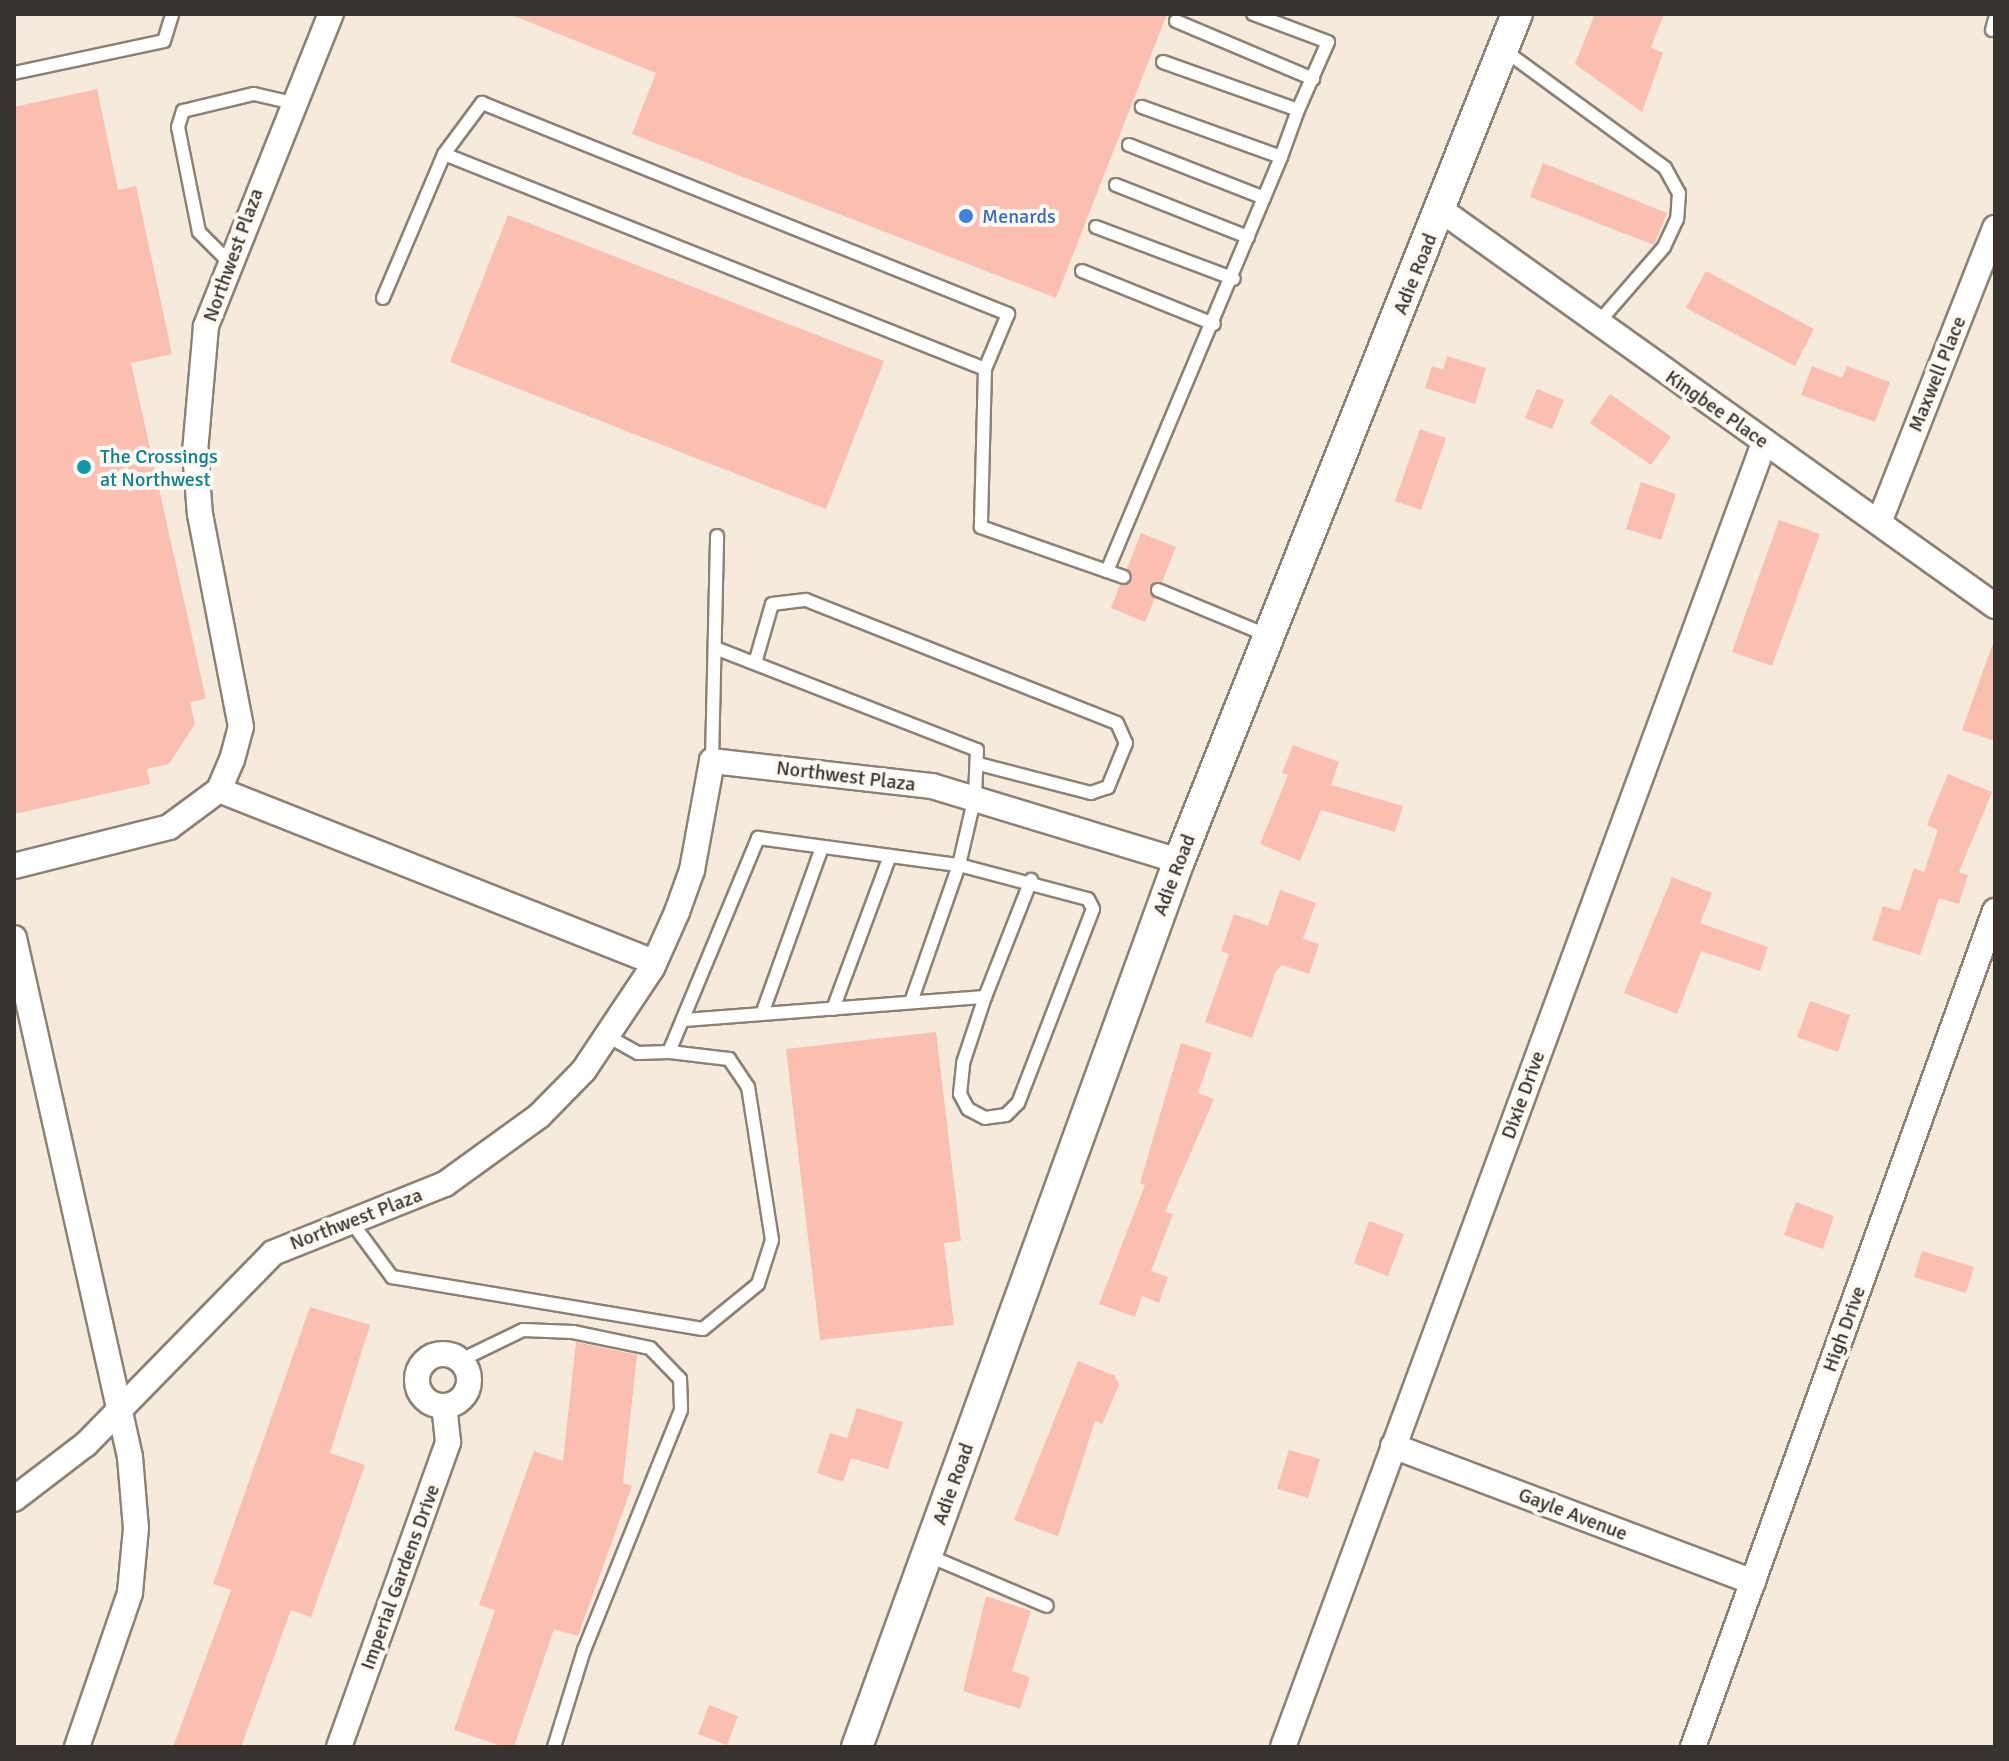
<!DOCTYPE html>
<html>
<head>
<meta charset="utf-8">
<style>
	body { margin:0 }
	#map { position:relative; width:2009px; height:1761px; overflow:hidden; background:#f6eadd; font-family:Signika,sans-serif }
	div>[style] { position:absolute }
	[style*='--x'] { left:calc(var(--x)*1px); top:calc(var(--y)*1px); width:calc(var(--w)*1px); rotate:calc(var(--a)*1deg) }
	.building>* { inset:0; background:#fabfb1 }
	.roads { filter:drop-shadow(2px 0 #8c8175) drop-shadow(-2px 0 #8c8175) drop-shadow(0 2px #8c8175) drop-shadow(0 -2px #8c8175) }
	.service>* { height:12px; margin:-6px; padding:0 6px; transform-origin:6px; border-radius:6px; background:#fff }
	.minor>* { height:24px; margin:-12px; padding:0 12px; transform-origin:12px; border-radius:12px; background:#fff }
	.minor>.ring { margin:-12px; padding:0; box-sizing:content-box; background:none; border:24px solid #fff; border-radius:50% }
	.tertiary>* { height:30px; margin:-15px; padding:0 15px; transform-origin:15px; border-radius:15px; background:#fff }
	.dots>* { width:22px; height:22px; translate:-50% -50%; box-sizing:border-box; border:4px solid #fef9f3; border-radius:50% }
	span { translate:-50% -50%; white-space:nowrap; text-align:center; line-height:1.15; -webkit-text-stroke:8px #fef9f3; paint-order:stroke }
	.shop-label { font-size:20px; color:#366cbe }
	.left { translate:0 -50%; text-align:left }
	.street-label { font-size:20px; color:#38332e }
	.culture-label { font-size:20px; color:#0d838f }
	.frame { position:absolute; inset:0; border:16px solid #38332e; pointer-events:none }
</style>
</head>
<body>
<div id="map">
	<div class="building">
		<i style="clip-path:polygon(509px 14px,1167px 14px,1056px 298px,632px 134px,656px 73px)"></i>
		<i style="clip-path:polygon(1595px 14px,1664px 14px,1651px 47px,1663px 53px,1642px 112px,1575px 64px)"></i>
		<i style="clip-path:polygon(97px 89px,118px 190px,136px 186px,172px 354px,131px 363px,206px 699px,190px 702px,195px 724px,169px 764px,147px 769px,150px 784px,14px 814px,14px 107px)"></i>
		<i style="clip-path:polygon(1543px 163px,1667px 213px,1654px 245px,1530px 197px)"></i>
		<i style="clip-path:polygon(508px 215px,884px 361px,826px 509px,450px 362px)"></i>
		<i style="clip-path:polygon(1706px 271px,1814px 329px,1795px 366px,1686px 308px)"></i>
		<i style="clip-path:polygon(1447px 356px,1486px 368px,1475px 404px,1425px 388px,1432px 366px,1443px 370px)"></i>
		<i style="clip-path:polygon(1812px 366px,1842px 378px,1847px 366px,1890px 382px,1875px 422px,1801px 395px)"></i>
		<i style="clip-path:polygon(1537px 389px,1564px 400px,1552px 429px,1525px 418px)"></i>
		<i style="clip-path:polygon(1610px 394px,1671px 437px,1651px 465px,1590px 423px)"></i>
		<i style="clip-path:polygon(1420px 429px,1446px 438px,1421px 510px,1395px 501px)"></i>
		<i style="clip-path:polygon(1641px 482px,1676px 494px,1661px 540px,1626px 529px)"></i>
		<i style="clip-path:polygon(1779px 520px,1820px 534px,1772px 666px,1732px 652px)"></i>
		<i style="clip-path:polygon(1141px 533px,1176px 547px,1162px 582px,1149px 587px,1155px 598px,1145px 622px,1111px 608px,1120px 585px,1132px 581px,1127px 569px)"></i>
		<i style="clip-path:polygon(1992px 646px,1995px 646px,1995px 741px,1962px 730px)"></i>
		<i style="clip-path:polygon(1293px 745px,1339px 762px,1331px 785px,1403px 806px,1395px 832px,1321px 810px,1300px 861px,1260px 844px,1288px 775px,1282px 773px)"></i>
		<i style="clip-path:polygon(1948px 774px,1992px 792px,1959px 872px,1968px 875px,1959px 904px,1939px 898px,1920px 955px,1872px 940px,1883px 906px,1900px 911px,1914px 868px,1924px 872px,1938px 830px,1927px 825px)"></i>
		<i style="clip-path:polygon(1672px 877px,1712px 893px,1700px 923px,1768px 947px,1760px 971px,1701px 951px,1677px 1014px,1624px 993px)"></i>
		<i style="clip-path:polygon(1280px 890px,1316px 903px,1303px 939px,1319px 944px,1309px 974px,1282px 965px,1276px 971px,1252px 1038px,1205px 1022px,1229px 954px,1221px 951px,1234px 914px,1268px 926px)"></i>
		<i style="clip-path:polygon(1810px 1001px,1850px 1015px,1838px 1052px,1797px 1037px)"></i>
		<i style="clip-path:polygon(936px 1032px,961px 1241px,944px 1243px,954px 1325px,820px 1340px,786px 1049px)"></i>
		<i style="clip-path:polygon(1181px 1043px,1212px 1053px,1198px 1093px,1214px 1099px,1165px 1212px,1173px 1214px,1151px 1271px,1168px 1277px,1159px 1303px,1142px 1296px,1135px 1317px,1099px 1304px,1145px 1185px,1140px 1183px)"></i>
		<i style="clip-path:polygon(1796px 1202px,1834px 1216px,1823px 1249px,1784px 1235px)"></i>
		<i style="clip-path:polygon(1369px 1221px,1404px 1234px,1388px 1276px,1354px 1263px)"></i>
		<i style="clip-path:polygon(1922px 1251px,1974px 1267px,1966px 1293px,1914px 1277px)"></i>
		<i style="clip-path:polygon(310px 1307px,370px 1325px,330px 1453px,365px 1465px,311px 1617px,291px 1610px,241px 1747px,173px 1747px,231px 1590px,213px 1584px)"></i>
		<i style="clip-path:polygon(576px 1342px,637px 1355px,623px 1483px,632px 1486px,578px 1636px,554px 1629px,514px 1747px,504px 1747px,454px 1730px,495px 1610px,479px 1605px,534px 1451px,563px 1461px)"></i>
		<i style="clip-path:polygon(1078px 1361px,1115px 1376px,1119px 1385px,1102px 1424px,1095px 1421px,1058px 1536px,1014px 1520px)"></i>
		<i style="clip-path:polygon(857px 1408px,903px 1422px,888px 1469px,851px 1458px,843px 1482px,817px 1473px,830px 1433px,847px 1438px)"></i>
		<i style="clip-path:polygon(1289px 1450px,1320px 1459px,1308px 1498px,1277px 1489px)"></i>
		<i style="clip-path:polygon(986px 1596px,1031px 1611px,1012px 1671px,1030px 1677px,1020px 1709px,963px 1691px)"></i>
		<i style="clip-path:polygon(709px 1705px,738px 1716px,727px 1745px,698px 1734px)"></i>
	</div>
	<div class="roads">
		<div class="service">
			<i style="--x:1176;--y:21;--w:149;--a:22.9"></i>
			<i style="--x:1992;--y:30;--w:11;--a:-75"></i>
			<i style="--x:1504;--y:50;--w:200;--a:36.2"></i>
			<i style="--x:1665;--y:168;--w:29;--a:61"></i>
			<i style="--x:1679;--y:193;--w:26;--a:94"></i>
			<i style="--x:1677;--y:219;--w:31;--a:115"></i>
			<i style="--x:1664;--y:247;--w:102;--a:131"></i>
			<i style="--x:1163;--y:62;--w:143;--a:19.6"></i>
			<i style="--x:1298;--y:110;--w:74;--a:-66.2"></i>
			<i style="--x:1328;--y:42;--w:80;--a:-159.5"></i>
			<i style="--x:14;--y:73;--w:153;--a:-12"></i>
			<i style="--x:164;--y:41;--w:28;--a:-73"></i>
			<i style="--x:1129;--y:145;--w:145;--a:21.4"></i>
			<i style="--x:444;--y:154;--w:64;--a:-53.3"></i>
			<i style="--x:482;--y:103;--w:567;--a:21.86"></i>
			<i style="--x:1008;--y:314;--w:60;--a:112.7"></i>
			<i style="--x:1281;--y:157;--w:50;--a:-70.1"></i>
			<i style="--x:1116;--y:185;--w:142;--a:21.5"></i>
			<i style="--x:1096;--y:227;--w:147;--a:20.6"></i>
			<i style="--x:227;--y:260;--w:40;--a:-135"></i>
			<i style="--x:199;--y:232;--w:107;--a:-101.3"></i>
			<i style="--x:178;--y:127;--w:17;--a:-73"></i>
			<i style="--x:183;--y:111;--w:73;--a:-13.5"></i>
			<i style="--x:254;--y:94;--w:40;--a:13"></i>
			<i style="--x:1082;--y:271;--w:142;--a:21.9"></i>
			<i style="--x:383;--y:298;--w:156;--a:-67"></i>
			<i style="--x:444;--y:154;--w:582;--a:21.67"></i>
			<i style="--x:985;--y:369;--w:158;--a:91.5"></i>
			<i style="--x:981;--y:527;--w:151;--a:19.3"></i>
			<i style="--x:1107;--y:571;--w:449;--a:-67.2"></i>
			<i style="--x:1281;--y:157;--w:148;--a:-160.2"></i>
			<i style="--x:1158;--y:590;--w:120;--a:22.5"></i>
			<i style="--x:755;--y:663;--w:61;--a:-73.9"></i>
			<i style="--x:772;--y:604;--w:34;--a:-7"></i>
			<i style="--x:806;--y:600;--w:334;--a:21.6"></i>
			<i style="--x:1117;--y:723;--w:22;--a:66"></i>
			<i style="--x:1126;--y:743;--w:48;--a:112.2"></i>
			<i style="--x:1108;--y:787;--w:18;--a:161"></i>
			<i style="--x:1091;--y:793;--w:116;--a:-165.5"></i>
			<i style="--x:712;--y:761;--w:225;--a:-88.7"></i>
			<i style="--x:911;--y:1002;--w:145;--a:-70.7"></i>
			<i style="--x:959;--y:865;--w:133;--a:14.8"></i>
			<i style="--x:1088;--y:899;--w:11;--a:63"></i>
			<i style="--x:1093;--y:909;--w:208;--a:111.1"></i>
			<i style="--x:1018;--y:1103;--w:17;--a:135"></i>
			<i style="--x:1006;--y:1115;--w:21;--a:172"></i>
			<i style="--x:985;--y:1118;--w:19;--a:-152"></i>
			<i style="--x:968;--y:1109;--w:17;--a:-118"></i>
			<i style="--x:960;--y:1094;--w:31;--a:-84"></i>
			<i style="--x:963;--y:1063;--w:70;--a:-71.6"></i>
			<i style="--x:833;--y:1009;--w:163;--a:-69.6"></i>
			<i style="--x:762;--y:1014;--w:177;--a:-70.2"></i>
			<i style="--x:684;--y:1020;--w:302;--a:-4.4"></i>
			<i style="--x:985;--y:997;--w:126;--a:-68.5"></i>
			<i style="--x:609;--y:1037;--w:33;--a:29"></i>
			<i style="--x:638;--y:1053;--w:31;--a:-2"></i>
			<i style="--x:669;--y:1052;--w:232;--a:-67.4"></i>
			<i style="--x:758;--y:838;--w:203;--a:7.7"></i>
			<i style="--x:959;--y:865;--w:71;--a:-76.9"></i>
			<i style="--x:975;--y:796;--w:46;--a:-87.5"></i>
			<i style="--x:977;--y:750;--w:280;--a:-158.7"></i>
			<i style="--x:350;--y:1220;--w:71;--a:53.6"></i>
			<i style="--x:392;--y:1277;--w:315;--a:9.5"></i>
			<i style="--x:703;--y:1329;--w:71;--a:-39.3"></i>
			<i style="--x:758;--y:1284;--w:46;--a:-72.3"></i>
			<i style="--x:772;--y:1240;--w:155;--a:-98.9"></i>
			<i style="--x:748;--y:1087;--w:34;--a:-124"></i>
			<i style="--x:729;--y:1059;--w:60;--a:-173.3"></i>
			<i style="--x:461;--y:1360;--w:69;--a:-25.8"></i>
			<i style="--x:523;--y:1330;--w:50;--a:2.3"></i>
			<i style="--x:573;--y:1332;--w:79;--a:11.7"></i>
			<i style="--x:650;--y:1348;--w:43;--a:45.9"></i>
			<i style="--x:680;--y:1379;--w:31;--a:88"></i>
			<i style="--x:681;--y:1410;--w:259;--a:112"></i>
			<i style="--x:584;--y:1650;--w:102;--a:107.2"></i>
			<i style="--x:927;--y:1555;--w:130;--a:23"></i>
		</div>
		<div class="minor">
			<i style="--x:1441;--y:210;--w:681;--a:35.56"></i>
			<i style="--x:1880;--y:520;--w:314;--a:-68.5"></i>
			<i style="--x:219;--y:790;--w:468;--a:21.6"></i>
			<i style="--x:14;--y:866;--w:160;--a:-14.1"></i>
			<i style="--x:169;--y:827;--w:62;--a:-36.5"></i>
			<i style="--x:219;--y:790;--w:33;--a:-67"></i>
			<i style="--x:232;--y:760;--w:34;--a:-75"></i>
			<i style="--x:241;--y:727;--w:216;--a:-100.9"></i>
			<i style="--x:200;--y:515;--w:63;--a:-94.5"></i>
			<i style="--x:195;--y:452;--w:126;--a:-85"></i>
			<i style="--x:206;--y:326;--w:336;--a:-68.2"></i>
			<i style="--x:14;--y:938;--w:532;--a:77.4"></i>
			<i style="--x:130;--y:1457;--w:71;--a:85.2"></i>
			<i style="--x:136;--y:1528;--w:65;--a:95.3"></i>
			<i style="--x:130;--y:1593;--w:163;--a:109"></i>
			<i class="ring" style="left:417px;top:1354px;width:28px;height:28px"></i>
			<i style="--x:1393;--y:1446;--w:385;--a:20.7"></i>
			<i style="--x:14;--y:1499;--w:91;--a:-37.4"></i>
			<i style="--x:86;--y:1444;--w:267;--a:-45.6"></i>
			<i style="--x:273;--y:1253;--w:185;--a:-21.9"></i>
			<i style="--x:445;--y:1184;--w:116;--a:-35.9"></i>
			<i style="--x:539;--y:1116;--w:64;--a:-45.6"></i>
			<i style="--x:584;--y:1070;--w:123;--a:-56.3"></i>
			<i style="--x:652;--y:968;--w:61;--a:-65.9"></i>
			<i style="--x:677;--y:912;--w:45;--a:-70.3"></i>
			<i style="--x:692;--y:870;--w:111;--a:-79.6"></i>
			<i style="--x:712;--y:761;--w:221;--a:6.5"></i>
			<i style="--x:932;--y:786;--w:258;--a:16.9"></i>
			<i style="--x:339;--y:1747;--w:324;--a:-70.3"></i>
			<i style="--x:448;--y:1442;--w:36;--a:-96"></i>
			<i style="--x:1283;--y:1747;--w:1390;--a:-69.75"></i>
			<i style="--x:1693;--y:1747;--w:889;--a:-70.14"></i>
		</div>
		<div class="tertiary">
			<i style="--x:857;--y:1747;--w:943;--a:-70.03"></i>
			<i style="--x:1179;--y:861;--w:912;--a:-68.25"></i>
		</div>
	</div>
	<div class="dots">
		<i style="left:966px;top:216px;background:#3f7fe0"></i>
		<i style="left:84px;top:467px;background:#0f9aa8"></i>
	</div>
	<div class="shop-label">
		<span class="left" style="left:982px;top:216px">Menards</span>
	</div>
	<div class="street-label">
		<span style="left:233px;top:255px;rotate:-70deg">Northwest Plaza</span>
		<span style="left:1415px;top:274px;rotate:-68deg">Adie Road</span>
		<span style="left:1937px;top:374px;rotate:-68deg">Maxwell Place</span>
		<span style="left:1717px;top:409px;rotate:35deg">Kingbee Place</span>
		<span style="left:846px;top:776px;rotate:7deg">Northwest Plaza</span>
		<span style="left:1174px;top:875px;rotate:-69deg">Adie Road</span>
		<span style="left:1523px;top:1095px;rotate:-70deg">Dixie Drive</span>
		<span style="left:356px;top:1219px;rotate:-21deg">Northwest Plaza</span>
		<span style="left:1844px;top:1329px;rotate:-70deg">High Drive</span>
		<span style="left:953px;top:1484px;rotate:-70deg">Adie Road</span>
		<span style="left:1573px;top:1514px;rotate:21deg">Gayle Avenue</span>
		<span style="left:400px;top:1577px;rotate:-70deg">Imperial Gardens Drive</span>
	</div>
	<div class="culture-label">
		<span class="left" style="left:100px;top:468px">The Crossings<br>at Northwest</span>
	</div>
	<div class="frame"></div>
</div>
</body>
</html>
